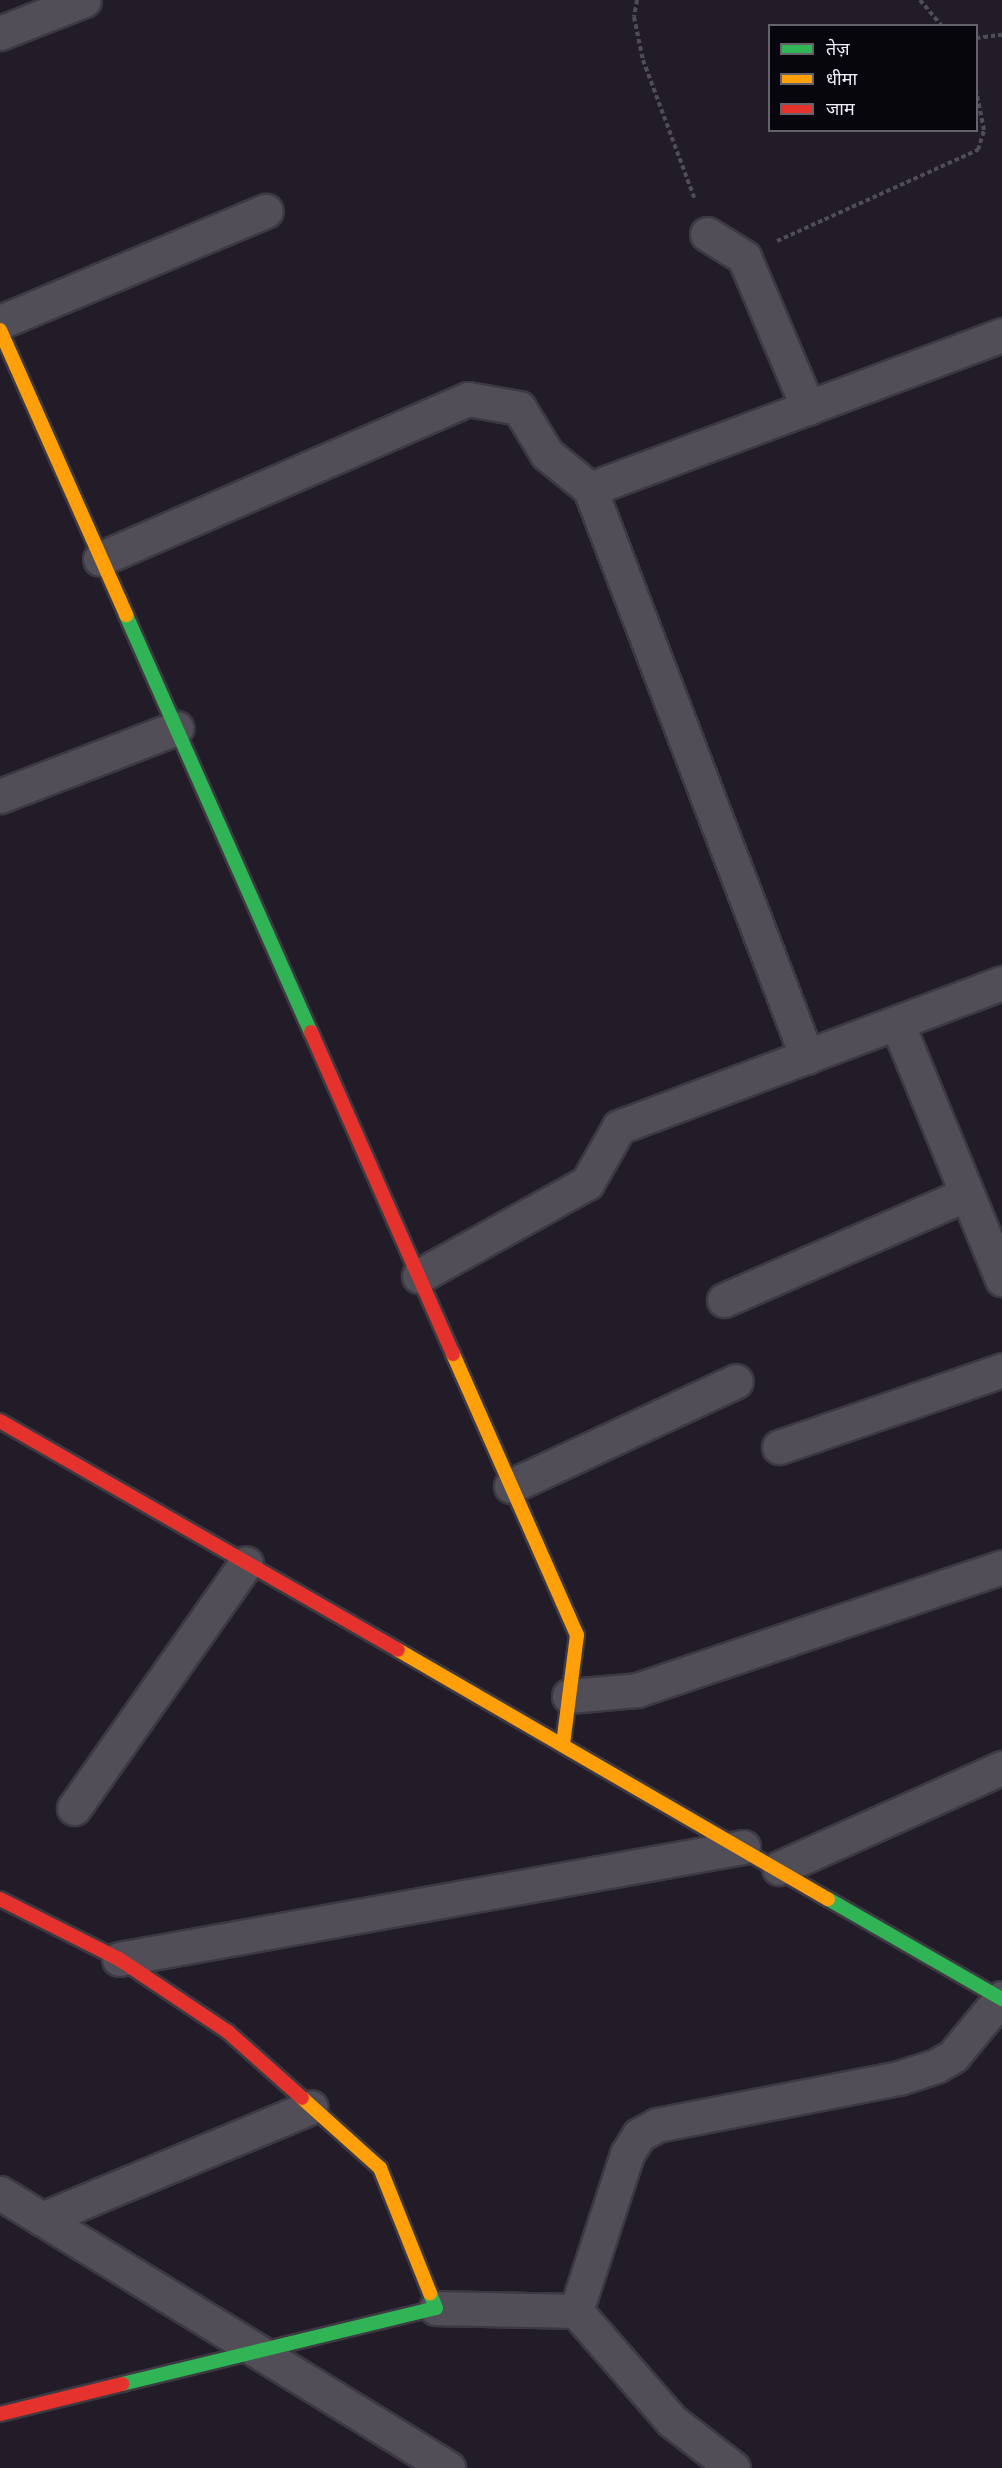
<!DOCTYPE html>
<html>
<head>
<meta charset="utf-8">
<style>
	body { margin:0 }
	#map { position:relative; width:1002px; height:2468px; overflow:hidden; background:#211c27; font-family:"PT Sans","Noto Sans Devanagari",sans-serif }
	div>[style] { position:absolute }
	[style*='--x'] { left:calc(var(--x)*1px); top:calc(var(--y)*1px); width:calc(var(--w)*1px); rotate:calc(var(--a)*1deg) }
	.path>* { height:4px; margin-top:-2px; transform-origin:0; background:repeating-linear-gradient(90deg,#514d56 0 4.5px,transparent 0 7.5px) }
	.roads { filter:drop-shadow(2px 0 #3d3942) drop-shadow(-2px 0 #3d3942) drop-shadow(0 2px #3d3942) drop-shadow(0 -2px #3d3942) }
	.street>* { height:33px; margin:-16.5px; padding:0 16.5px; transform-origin:16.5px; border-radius:16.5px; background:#524e58 }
	.fast>* { height:14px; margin:-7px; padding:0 7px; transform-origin:7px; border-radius:7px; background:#30b455 }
	.slow>* { height:14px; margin:-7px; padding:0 7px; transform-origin:7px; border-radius:7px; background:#ff9f0a }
	.jam>* { height:14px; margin:-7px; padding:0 7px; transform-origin:7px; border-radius:7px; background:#e5322d }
	span { translate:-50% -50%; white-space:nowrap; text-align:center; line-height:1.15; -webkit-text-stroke:6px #08060d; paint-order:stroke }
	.legend { position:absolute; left:768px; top:24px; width:210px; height:108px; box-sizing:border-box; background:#08060d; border:2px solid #65626c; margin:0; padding:8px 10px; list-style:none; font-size:18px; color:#f1edfa }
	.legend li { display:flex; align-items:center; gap:12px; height:30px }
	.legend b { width:30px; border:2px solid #65626c }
</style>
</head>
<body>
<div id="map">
	<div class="path">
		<i style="--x:637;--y:0;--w:17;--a:100"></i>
		<i style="--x:634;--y:17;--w:44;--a:78.2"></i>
		<i style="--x:643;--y:60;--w:149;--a:69.6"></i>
		<i style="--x:920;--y:0;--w:34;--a:50"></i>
		<i style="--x:976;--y:38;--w:26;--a:-7"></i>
		<i style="--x:777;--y:241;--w:221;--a:-24.4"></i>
		<i style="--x:978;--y:150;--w:21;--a:-73"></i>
		<i style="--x:984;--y:130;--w:41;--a:-101.3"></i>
	</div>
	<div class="roads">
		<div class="street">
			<i style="--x:0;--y:33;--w:90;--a:-21.4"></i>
			<i style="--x:707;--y:234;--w:44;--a:31.9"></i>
			<i style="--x:744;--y:257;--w:164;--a:67"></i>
			<i style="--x:0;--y:322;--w:288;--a:-22.7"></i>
			<i style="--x:590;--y:489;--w:608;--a:69.09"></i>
			<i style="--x:100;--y:559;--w:401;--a:-23.5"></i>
			<i style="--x:468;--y:399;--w:52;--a:10"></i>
			<i style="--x:519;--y:408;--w:54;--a:58.7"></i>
			<i style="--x:547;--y:454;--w:55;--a:39.1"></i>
			<i style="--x:590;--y:489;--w:440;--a:-20.5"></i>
			<i style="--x:0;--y:796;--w:189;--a:-21.1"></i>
			<i style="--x:897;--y:1023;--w:277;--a:67.7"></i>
			<i style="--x:419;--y:1276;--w:192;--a:-29"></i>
			<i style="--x:587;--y:1183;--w:64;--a:-60.3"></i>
			<i style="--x:619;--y:1127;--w:409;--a:-20.6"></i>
			<i style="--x:724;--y:1300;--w:265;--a:-23.6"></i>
			<i style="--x:779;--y:1447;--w:236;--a:-19"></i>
			<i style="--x:511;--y:1486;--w:248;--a:-25"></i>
			<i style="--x:569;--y:1696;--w:68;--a:-5"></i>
			<i style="--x:637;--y:1690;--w:385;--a:-18.6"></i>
			<i style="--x:74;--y:1808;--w:299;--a:-54.9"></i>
			<i style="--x:779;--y:1868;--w:244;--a:-24.2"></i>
			<i style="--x:119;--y:1959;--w:634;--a:-10.18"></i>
			<i style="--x:0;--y:2193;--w:526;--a:31.54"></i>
			<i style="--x:42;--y:2219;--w:291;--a:-22.6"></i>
			<i style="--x:436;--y:2308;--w:140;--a:1.2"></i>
			<i style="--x:576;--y:2311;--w:146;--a:48.9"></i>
			<i style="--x:672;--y:2421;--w:77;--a:37.6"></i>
			<i style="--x:576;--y:2311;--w:165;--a:-72"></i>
			<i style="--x:627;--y:2154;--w:22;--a:-58"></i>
			<i style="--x:639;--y:2135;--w:21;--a:-29"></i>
			<i style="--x:657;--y:2125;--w:247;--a:-11"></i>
			<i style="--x:899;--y:2078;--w:39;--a:-18"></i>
			<i style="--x:936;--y:2066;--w:20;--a:-30"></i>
			<i style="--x:953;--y:2056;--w:75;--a:-50.4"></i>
		</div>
		<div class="fast">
			<i style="--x:126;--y:615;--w:456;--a:66.1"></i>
			<i style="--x:828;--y:1899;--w:201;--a:29.9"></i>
			<i style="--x:122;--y:2384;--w:323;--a:-13.6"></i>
			<i style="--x:436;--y:2308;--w:16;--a:-112"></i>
		</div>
		<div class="slow">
			<i style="--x:0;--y:330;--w:312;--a:66.1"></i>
			<i style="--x:453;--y:1354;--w:307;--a:66.2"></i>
			<i style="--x:577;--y:1635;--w:111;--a:97.3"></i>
			<i style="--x:398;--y:1650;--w:497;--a:30.1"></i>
			<i style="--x:302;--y:2098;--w:105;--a:41.9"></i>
			<i style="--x:380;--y:2168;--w:135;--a:68.2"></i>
		</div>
		<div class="jam">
			<i style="--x:311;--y:1032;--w:352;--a:66.2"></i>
			<i style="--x:0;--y:1421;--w:459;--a:29.9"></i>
			<i style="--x:0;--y:1899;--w:133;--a:26.8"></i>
			<i style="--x:119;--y:1959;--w:131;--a:33.8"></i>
			<i style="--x:228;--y:2032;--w:99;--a:41.7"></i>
			<i style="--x:0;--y:2414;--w:126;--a:-13.8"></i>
		</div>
	</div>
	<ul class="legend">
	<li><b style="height:8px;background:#30b455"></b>तेज़</li>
	<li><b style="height:8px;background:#ff9f0a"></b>धीमा</li>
	<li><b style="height:8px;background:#e5322d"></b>जाम</li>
	</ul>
</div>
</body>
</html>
